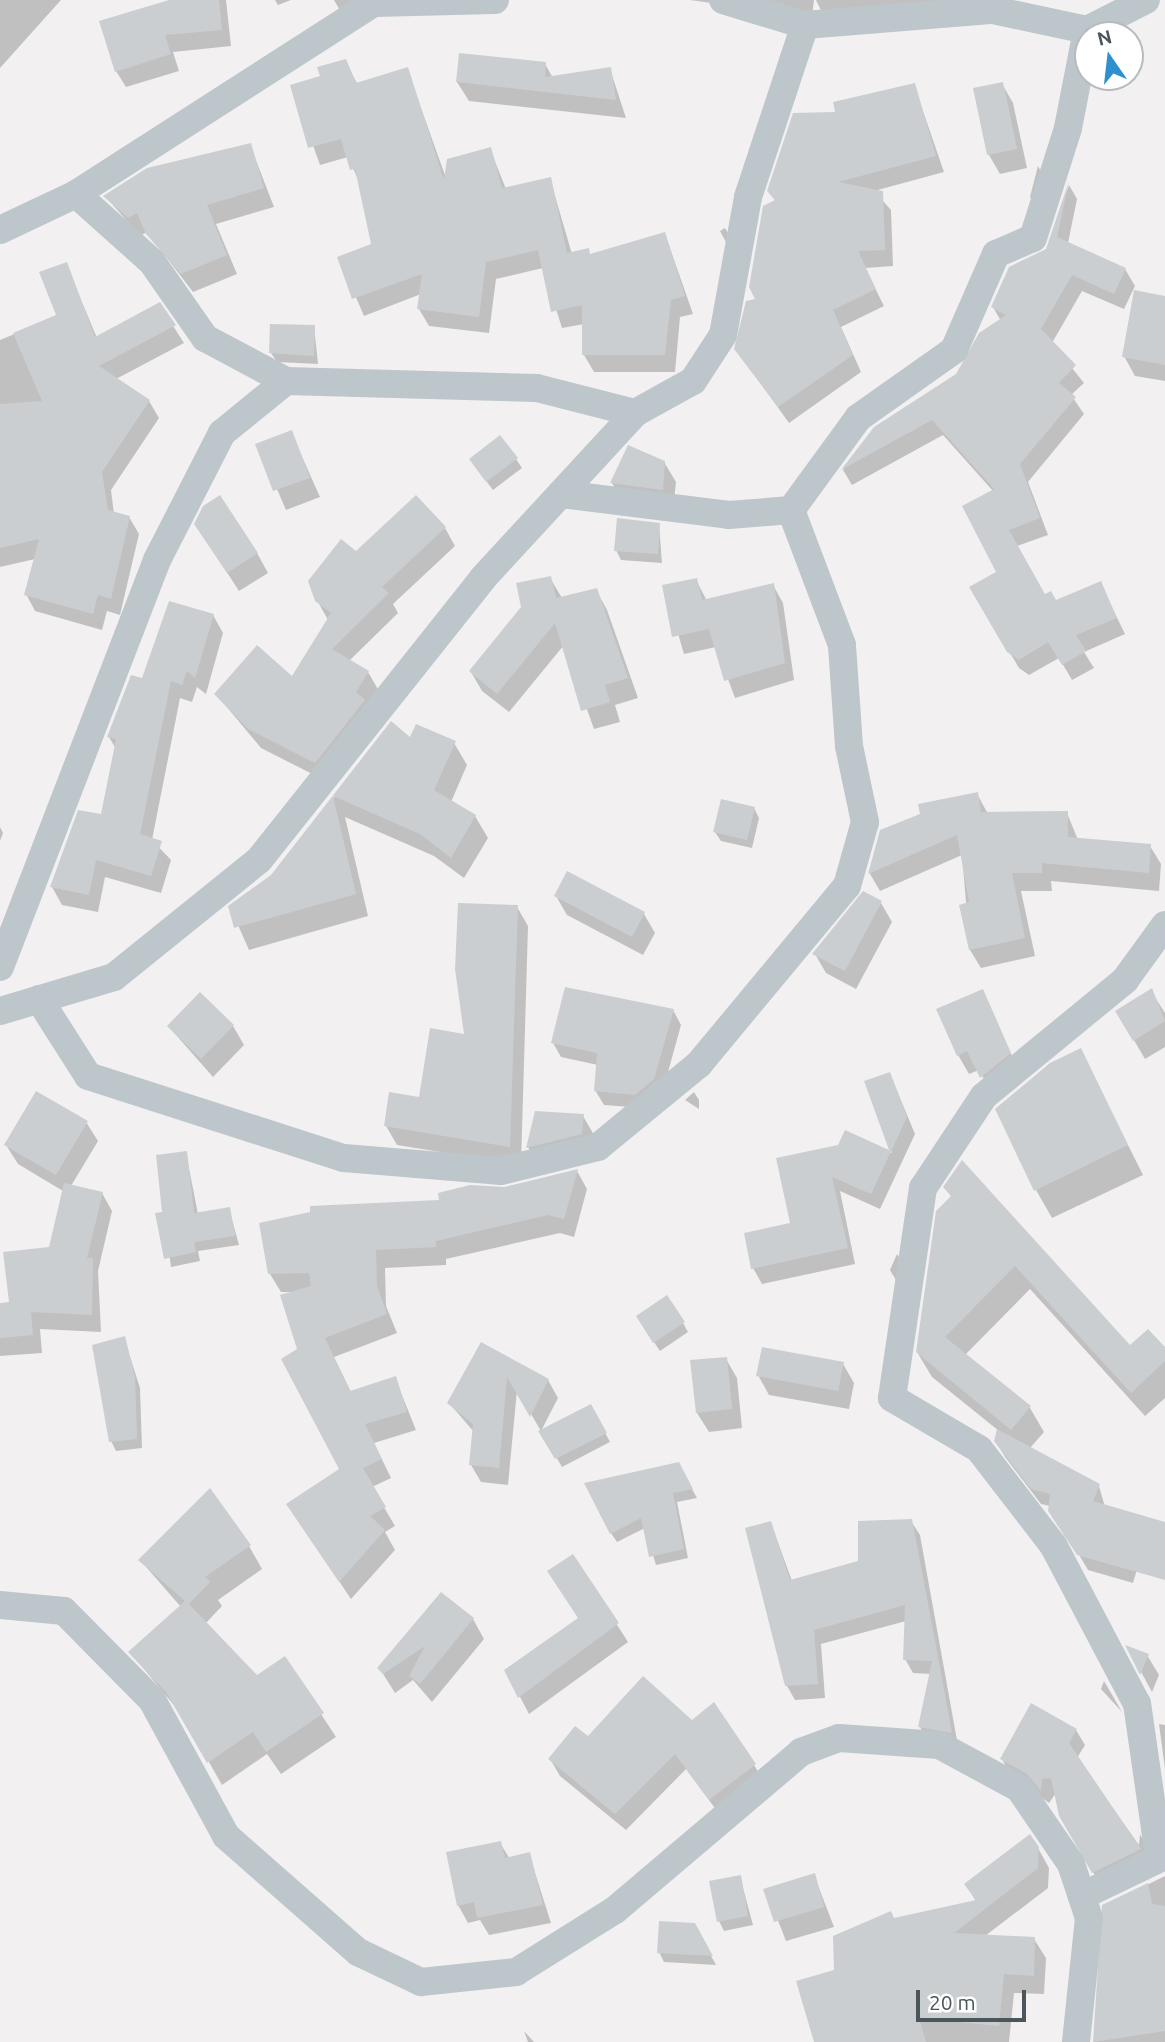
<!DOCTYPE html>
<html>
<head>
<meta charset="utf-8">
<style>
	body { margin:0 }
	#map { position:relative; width:1165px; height:2042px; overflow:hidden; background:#f2f0f1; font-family:Ubuntu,sans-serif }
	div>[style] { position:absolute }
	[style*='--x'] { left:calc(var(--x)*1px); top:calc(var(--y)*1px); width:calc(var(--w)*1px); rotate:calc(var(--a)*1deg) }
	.shadow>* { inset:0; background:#0003 }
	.building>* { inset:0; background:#cbced1 }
	.minor>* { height:28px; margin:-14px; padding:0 14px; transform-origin:14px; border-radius:14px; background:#bdc6cb }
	span { translate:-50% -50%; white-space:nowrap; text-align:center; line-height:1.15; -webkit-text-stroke:6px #fff; paint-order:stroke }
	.north { position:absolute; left:1074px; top:21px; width:70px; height:70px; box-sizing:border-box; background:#fff; border:2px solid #b7bbbd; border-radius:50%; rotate:346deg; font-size:19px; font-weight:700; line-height:28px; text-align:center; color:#4a565b }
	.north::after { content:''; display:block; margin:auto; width:24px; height:32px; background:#2e90cf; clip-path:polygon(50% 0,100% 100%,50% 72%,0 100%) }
	.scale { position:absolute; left:916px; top:1990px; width:110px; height:32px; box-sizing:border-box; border:4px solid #4a565b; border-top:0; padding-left:9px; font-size:21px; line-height:24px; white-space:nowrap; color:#4a565b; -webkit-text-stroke:5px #fff; paint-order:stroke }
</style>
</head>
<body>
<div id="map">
	<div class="shadow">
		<i style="clip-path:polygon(0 0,61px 0,0 68px)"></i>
		<i style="clip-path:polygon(171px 0,226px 0,231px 46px,173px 52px,179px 71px,126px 87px,116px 71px)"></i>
		<i style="clip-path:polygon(275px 0,291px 0,278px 5px)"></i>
		<i style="clip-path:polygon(334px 0,374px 0,345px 19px)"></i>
		<i style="clip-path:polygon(690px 0,814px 0,812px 17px)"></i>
		<i style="clip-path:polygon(816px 0,950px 0,825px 19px)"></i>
		<i style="clip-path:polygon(345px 61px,358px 85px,407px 69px,446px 178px,490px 149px,506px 189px,550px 179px,572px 254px,591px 255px,665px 234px,693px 314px,680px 317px,675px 372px,594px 372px,584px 355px,584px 324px,562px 328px,543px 268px,496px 279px,489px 333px,429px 326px,419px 309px,421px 294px,364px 316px,339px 258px,374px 245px,360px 184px,348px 157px,320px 165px,292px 87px,322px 78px)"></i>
		<i style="clip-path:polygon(545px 64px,553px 78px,610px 69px,626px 118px,469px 101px,457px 82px)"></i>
		<i style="clip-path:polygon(1002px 84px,1013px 103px,1027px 168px,1000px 174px,989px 155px)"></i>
		<i style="clip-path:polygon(914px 85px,944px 172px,874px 191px,891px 210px,893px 266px,865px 268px,884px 306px,841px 327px,861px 372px,789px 423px,736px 349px,758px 300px,776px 202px,769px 191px,837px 114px)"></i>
		<i style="clip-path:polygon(250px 145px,274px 207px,216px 224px,237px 274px,193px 292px,147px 232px,140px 236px,106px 197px)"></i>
		<i style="clip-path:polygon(1038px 166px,1043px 175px,1034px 203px,1030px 197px)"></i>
		<i style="clip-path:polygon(1069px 185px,1077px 199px,1068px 243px,1125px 269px,1135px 286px,1124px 309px,1082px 291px,1052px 343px,1084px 383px,1071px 395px,1084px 414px,1028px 482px,1048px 535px,1017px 546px,1045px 597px,1055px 602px,1100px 583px,1125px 634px,1084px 652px,1094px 668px,1072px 680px,1059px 658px,1029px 675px,1019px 668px,971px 588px,999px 572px,993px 491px,943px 435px,852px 485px,843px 470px,875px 428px,957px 375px,1001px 321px,993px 307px,1047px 250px)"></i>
		<i style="clip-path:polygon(725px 228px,736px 247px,734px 257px,720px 231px)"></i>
		<i style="clip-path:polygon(66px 264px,97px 338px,159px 304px,184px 343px,116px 379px,149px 401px,159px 418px,111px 490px,114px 514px,129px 517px,139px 534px,120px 615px,107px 611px,102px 630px,35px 611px,26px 594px,35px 559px,0 567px,0 340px,58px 316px)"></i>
		<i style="clip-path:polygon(1165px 298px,1165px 381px,1135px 376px,1124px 356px)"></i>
		<i style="clip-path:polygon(314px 326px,318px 364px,277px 362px,271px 353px)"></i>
		<i style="clip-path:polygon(291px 432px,320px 497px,286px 510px,258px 445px)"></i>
		<i style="clip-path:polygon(629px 448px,664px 462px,676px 482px,673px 509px,623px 502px,612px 483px)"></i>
		<i style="clip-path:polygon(516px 459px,522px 468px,493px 490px,477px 469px)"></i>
		<i style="clip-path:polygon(659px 525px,662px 563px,621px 560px,616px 550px)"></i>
		<i style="clip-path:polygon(445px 528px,455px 546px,393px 604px,398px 613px,349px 661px,368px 672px,379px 691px,326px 781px,261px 748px,216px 694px,293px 678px,328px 620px,317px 600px,356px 553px)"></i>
		<i style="clip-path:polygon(208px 543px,257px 553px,268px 573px,239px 591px)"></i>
		<i style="clip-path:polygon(550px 578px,562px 598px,596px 590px,607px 610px,638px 698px,615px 705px,620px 722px,594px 729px,564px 645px,509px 712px,482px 691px,471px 672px)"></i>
		<i style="clip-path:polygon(696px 580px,707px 601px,773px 585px,783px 603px,794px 680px,735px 698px,716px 647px,684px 654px,664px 586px)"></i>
		<i style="clip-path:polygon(213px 615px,223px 633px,206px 694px,197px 687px,192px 702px,180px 698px,152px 840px,171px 860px,161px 893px,105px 877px,98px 912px,62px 905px,52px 887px,102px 816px,116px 749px,109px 737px,144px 680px)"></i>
		<i style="clip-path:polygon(391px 723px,411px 740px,454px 743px,467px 765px,451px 802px,475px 816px,488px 838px,464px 878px,434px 856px,345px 817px,368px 916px,249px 950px,230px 907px,272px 877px)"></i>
		<i style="clip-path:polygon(977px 794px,988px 814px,1067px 813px,1078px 840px,1150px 846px,1161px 864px,1159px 891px,1051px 881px,1052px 891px,1021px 891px,1035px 956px,981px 968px,970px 950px,962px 855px,880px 891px,870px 874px,881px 832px)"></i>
		<i style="clip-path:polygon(754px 808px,759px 818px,752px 848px,721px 841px,715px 832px)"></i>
		<i style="clip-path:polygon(0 827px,3px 833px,0 841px)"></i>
		<i style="clip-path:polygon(556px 896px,644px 914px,655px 933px,643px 955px,567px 915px)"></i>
		<i style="clip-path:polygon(881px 903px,892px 922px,856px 989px,826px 973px,815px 954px)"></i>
		<i style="clip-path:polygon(517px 907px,528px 926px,521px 1165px,397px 1145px,386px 1126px,420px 1099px,466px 1036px)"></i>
		<i style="clip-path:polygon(982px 991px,1020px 1073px,993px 1096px,979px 1070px,969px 1074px,958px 1055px)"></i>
		<i style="clip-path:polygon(1151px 991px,1165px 1013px,1165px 1047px,1145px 1059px,1117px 1011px)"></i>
		<i style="clip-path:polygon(673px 1010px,681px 1025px,662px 1094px,644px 1108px,604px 1105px,595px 1090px,598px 1065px,561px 1057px,553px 1043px)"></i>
		<i style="clip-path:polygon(233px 1026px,244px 1045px,213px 1077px,169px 1027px)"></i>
		<i style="clip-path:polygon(1081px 1051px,1143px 1175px,1052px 1218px,1036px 1190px)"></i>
		<i style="clip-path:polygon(890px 1074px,915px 1134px,880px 1209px,840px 1191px,855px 1264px,762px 1284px,753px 1268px,792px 1225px,846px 1132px,892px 1153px,866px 1082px)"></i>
		<i style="clip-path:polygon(694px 1092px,699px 1100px,699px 1109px,685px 1100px)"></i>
		<i style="clip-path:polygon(583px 1116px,594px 1135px,539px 1166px,528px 1147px)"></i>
		<i style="clip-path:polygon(86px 1122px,98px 1141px,71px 1186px,102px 1193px,112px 1211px,98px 1271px,101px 1332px,40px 1329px,42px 1353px,0 1356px,0 1305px,11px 1304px,50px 1248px,63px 1191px,18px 1164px,6px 1145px)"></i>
		<i style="clip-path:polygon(186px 1153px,198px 1214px,229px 1209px,239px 1245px,198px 1251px,200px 1261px,171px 1267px,164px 1213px)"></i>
		<i style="clip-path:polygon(577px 1171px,587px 1189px,574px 1237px,560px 1233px,446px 1259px,446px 1265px,385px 1268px,386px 1306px,397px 1333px,334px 1357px,351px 1392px,395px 1378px,416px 1430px,374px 1443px,391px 1478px,372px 1487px,395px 1526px,385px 1532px,395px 1550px,351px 1599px,288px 1505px,341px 1469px,299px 1350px,291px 1292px,281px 1292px,270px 1274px,442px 1201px)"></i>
		<i style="clip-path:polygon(945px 1187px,1130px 1347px,1165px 1350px,1165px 1398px,1145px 1416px,1030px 1289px,965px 1355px,1030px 1408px,1044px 1432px,1030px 1448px,1099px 1486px,1105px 1507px,1148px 1532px,1133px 1583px,1088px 1570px,1050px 1506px,1041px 1504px,1005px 1457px,996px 1441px,999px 1431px,932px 1377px,917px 1352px,952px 1198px)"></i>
		<i style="clip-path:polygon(897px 1254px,907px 1271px,902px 1290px,890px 1270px)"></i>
		<i style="clip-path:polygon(683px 1323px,688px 1332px,660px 1351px,643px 1326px)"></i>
		<i style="clip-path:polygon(124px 1338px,140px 1388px,142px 1448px,116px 1451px,111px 1441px)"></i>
		<i style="clip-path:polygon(481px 1345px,548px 1380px,558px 1398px,541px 1431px,591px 1406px,610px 1442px,562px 1467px,517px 1390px,508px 1485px,481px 1482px,471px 1465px,474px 1432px,449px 1403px)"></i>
		<i style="clip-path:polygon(726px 1359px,737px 1378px,742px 1428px,709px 1432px,697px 1413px)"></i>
		<i style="clip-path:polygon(843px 1364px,854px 1383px,849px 1409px,769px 1395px,758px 1375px)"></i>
		<i style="clip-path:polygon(678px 1464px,697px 1498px,677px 1502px,688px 1558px,656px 1565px,645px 1528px,617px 1542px,611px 1533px)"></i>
		<i style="clip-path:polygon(911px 1521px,920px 1535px,958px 1746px,928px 1741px,920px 1727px,931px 1674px,913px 1673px,905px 1659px,906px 1621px,821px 1644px,825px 1698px,795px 1700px,787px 1686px,771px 1523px,792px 1581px,860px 1563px)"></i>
		<i style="clip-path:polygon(249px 1546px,262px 1569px,218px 1600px,222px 1606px,205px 1624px,257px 1677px,285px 1659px,336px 1737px,281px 1774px,267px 1754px,222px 1785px,182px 1715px,130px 1652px,181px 1607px,140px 1560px)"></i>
		<i style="clip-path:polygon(573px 1556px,628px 1642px,529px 1714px,506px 1670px,579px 1619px)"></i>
		<i style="clip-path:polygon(441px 1594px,473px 1619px,484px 1639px,432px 1702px,413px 1680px,395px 1693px,380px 1669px)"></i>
		<i style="clip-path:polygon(1128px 1648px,1147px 1655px,1159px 1675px,1152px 1692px)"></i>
		<i style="clip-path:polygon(1104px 1681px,1114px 1698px,1122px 1712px,1101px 1689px)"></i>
		<i style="clip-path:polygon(692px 1722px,754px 1765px,764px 1781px,720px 1815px,686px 1769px,626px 1830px,560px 1776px,550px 1759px)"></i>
		<i style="clip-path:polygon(1159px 1724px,1165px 1725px,1165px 1769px)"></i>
		<i style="clip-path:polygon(1076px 1730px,1085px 1745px,1077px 1758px,1139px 1845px,1140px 1834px,1146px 1845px,1149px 1864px,1102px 1887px,1060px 1816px,1056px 1793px,1049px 1803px,1010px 1774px,1002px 1759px)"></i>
		<i style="clip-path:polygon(500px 1843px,510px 1859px,529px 1854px,551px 1923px,489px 1935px,480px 1920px,468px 1923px,458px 1905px)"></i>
		<i style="clip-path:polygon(1038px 1848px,1049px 1868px,1048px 1888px,985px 1936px,1034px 1939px,1046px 1958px,1044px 1994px,1014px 1993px,1009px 2042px,815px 2042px,836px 1971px,894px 1920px,976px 1901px,966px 1885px)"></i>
		<i style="clip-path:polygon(814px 1875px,834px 1927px,786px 1941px,766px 1890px)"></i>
		<i style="clip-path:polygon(1165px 1876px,1165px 2042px,1094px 2042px,1104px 1906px)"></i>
		<i style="clip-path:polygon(740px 1877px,753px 1925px,724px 1931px,719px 1921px)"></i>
		<i style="clip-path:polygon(698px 1932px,716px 1965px,664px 1962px,659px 1952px)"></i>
		<i style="clip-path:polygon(524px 2031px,534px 2042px,528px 2042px)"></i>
	</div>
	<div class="building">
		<i style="clip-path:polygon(169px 0,219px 0,222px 30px,165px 35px,171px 54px,115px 72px,99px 21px)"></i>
		<i style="clip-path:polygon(459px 53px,546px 62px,545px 77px,611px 67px,616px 100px,456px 82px)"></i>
		<i style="clip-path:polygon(346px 59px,356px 83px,408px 67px,444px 180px,447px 159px,491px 147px,502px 188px,551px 177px,567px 253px,589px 248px,590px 254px,665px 232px,685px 296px,671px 300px,665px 355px,582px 355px,582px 305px,551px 312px,538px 250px,486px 262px,479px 317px,417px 309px,422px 274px,352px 299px,337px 257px,371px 244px,355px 169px,350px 170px,341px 139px,308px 148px,290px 85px,320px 76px,317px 67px)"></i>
		<i style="clip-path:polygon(1003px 82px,1017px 149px,987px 155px,973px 88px)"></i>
		<i style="clip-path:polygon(915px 83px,936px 156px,838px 182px,883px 191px,885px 250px,858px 251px,876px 289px,833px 310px,853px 355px,778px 407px,734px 349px,746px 301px,755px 299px,749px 287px,763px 206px,775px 200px,767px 191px,793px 113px,835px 112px,833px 102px)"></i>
		<i style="clip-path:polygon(251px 143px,264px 188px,207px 205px,227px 255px,181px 274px,146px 234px,137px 213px,128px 218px,103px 196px,147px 168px)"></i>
		<i style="clip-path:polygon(1069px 181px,1057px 237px,1126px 268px,1114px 294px,1072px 275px,1041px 329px,1076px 365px,1059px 383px,1076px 397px,1020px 464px,1040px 518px,1009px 530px,1045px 594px,1051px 591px,1056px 600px,1101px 581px,1117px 618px,1076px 635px,1086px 651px,1062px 665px,1048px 642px,1019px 660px,1007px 652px,969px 587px,996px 572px,962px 506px,994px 489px,932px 420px,841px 470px,874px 427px,956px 374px,979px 333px,1006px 315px,991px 307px,1009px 267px,1046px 249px)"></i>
		<i style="clip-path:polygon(67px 262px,95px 337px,160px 302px,176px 325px,99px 366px,150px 400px,102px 472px,108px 510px,130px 516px,111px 599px,98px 595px,93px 614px,24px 595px,39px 539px,0 548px,0 404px,42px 401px,13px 333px,56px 315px,39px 272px)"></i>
		<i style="clip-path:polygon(1134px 290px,1165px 296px,1165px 365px,1122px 357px)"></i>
		<i style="clip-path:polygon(270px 324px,315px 325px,314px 356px,269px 353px)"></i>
		<i style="clip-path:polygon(292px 430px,310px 478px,273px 491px,255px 444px)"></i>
		<i style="clip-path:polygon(500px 435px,518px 458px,486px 482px,469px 459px)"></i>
		<i style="clip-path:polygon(628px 445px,665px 461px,663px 490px,610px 483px)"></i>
		<i style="clip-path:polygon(220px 495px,258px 553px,227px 573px,194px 524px,203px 506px)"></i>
		<i style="clip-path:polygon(416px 495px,446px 527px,382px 587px,389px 593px,332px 649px,369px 671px,356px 692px,365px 700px,315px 763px,248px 729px,214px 694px,257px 645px,292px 676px,331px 613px,315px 601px,308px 581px,341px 539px,356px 551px)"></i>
		<i style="clip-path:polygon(617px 518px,660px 523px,658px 554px,614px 551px)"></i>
		<i style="clip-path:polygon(551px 576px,556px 598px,597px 588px,628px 678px,605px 685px,610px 702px,581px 711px,555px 623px,497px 694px,469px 671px,521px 607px,516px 583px)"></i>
		<i style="clip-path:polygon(697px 578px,702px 600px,774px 583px,785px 663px,724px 681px,709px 629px,672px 637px,662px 585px)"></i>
		<i style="clip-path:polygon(169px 601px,214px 614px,195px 678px,187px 671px,182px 685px,171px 681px,140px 834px,162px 841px,151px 876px,96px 860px,89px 895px,50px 887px,78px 810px,101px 814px,116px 739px,107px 737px,131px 675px,142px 678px)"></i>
		<i style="clip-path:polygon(391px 721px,410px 737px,416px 724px,456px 741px,434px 790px,476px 815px,451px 858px,420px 834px,333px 796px,356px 894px,234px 928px,228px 906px,271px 875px)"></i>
		<i style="clip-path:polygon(978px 792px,981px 812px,1068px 811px,1068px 837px,1151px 844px,1149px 873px,1042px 863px,1042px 873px,1012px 873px,1025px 938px,969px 950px,959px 905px,969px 902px,957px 835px,868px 874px,880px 830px,920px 814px,918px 804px)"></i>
		<i style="clip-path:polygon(721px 799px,755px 807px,747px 840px,713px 832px)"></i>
		<i style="clip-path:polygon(567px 871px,645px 912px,632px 937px,554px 896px)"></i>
		<i style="clip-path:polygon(863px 891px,882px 901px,845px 971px,812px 954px)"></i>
		<i style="clip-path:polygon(458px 903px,518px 905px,510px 1147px,384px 1126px,389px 1092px,419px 1097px,430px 1028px,464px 1034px,455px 969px)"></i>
		<i style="clip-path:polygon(565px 987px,674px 1009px,654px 1079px,635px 1095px,594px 1091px,597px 1053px,551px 1043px)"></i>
		<i style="clip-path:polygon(1152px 988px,1165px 1021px,1133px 1041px,1115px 1011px)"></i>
		<i style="clip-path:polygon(983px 989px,1011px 1053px,980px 1078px,967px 1051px,957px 1056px,936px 1009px)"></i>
		<i style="clip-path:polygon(200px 992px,234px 1025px,201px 1059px,167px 1026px)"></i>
		<i style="clip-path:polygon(1081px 1048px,1128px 1145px,1034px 1191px,995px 1109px,1050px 1063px)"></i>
		<i style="clip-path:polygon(890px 1072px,907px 1117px,871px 1194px,832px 1177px,848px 1248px,751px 1269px,744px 1233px,790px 1223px,776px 1158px,838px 1145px,845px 1130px,889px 1150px,864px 1081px)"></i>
		<i style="clip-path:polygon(36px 1091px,88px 1121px,56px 1175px,4px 1145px)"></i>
		<i style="clip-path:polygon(535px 1111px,584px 1114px,582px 1134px,526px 1148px)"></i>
		<i style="clip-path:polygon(187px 1151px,194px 1213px,230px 1207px,235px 1236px,194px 1242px,196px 1252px,164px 1259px,155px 1213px,162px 1212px,156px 1155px)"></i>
		<i style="clip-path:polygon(962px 1160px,1130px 1345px,1148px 1329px,1165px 1347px,1165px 1361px,1131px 1393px,1015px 1266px,945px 1337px,1031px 1406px,1011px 1430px,916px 1352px,936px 1211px,951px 1196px,943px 1187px)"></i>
		<i style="clip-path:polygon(578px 1169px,564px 1219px,548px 1215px,436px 1241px,436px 1247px,376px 1250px,377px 1286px,387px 1314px,325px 1338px,350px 1391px,396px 1376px,407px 1412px,365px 1424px,382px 1459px,363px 1468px,386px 1507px,370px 1516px,385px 1530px,339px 1582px,286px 1504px,339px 1469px,281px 1359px,297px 1349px,280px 1295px,311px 1286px,309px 1273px,268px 1274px,259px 1223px,310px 1212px,310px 1206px,439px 1200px,438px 1193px,470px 1185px,505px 1187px)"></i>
		<i style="clip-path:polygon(64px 1183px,103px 1192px,87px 1258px,93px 1258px,92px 1315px,31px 1312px,33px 1335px,0 1338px,0 1303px,9px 1302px,3px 1252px,49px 1247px)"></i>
		<i style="clip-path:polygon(667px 1295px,685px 1322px,653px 1343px,636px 1316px)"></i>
		<i style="clip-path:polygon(125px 1336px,135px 1377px,137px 1439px,109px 1442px,92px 1345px)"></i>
		<i style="clip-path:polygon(481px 1342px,549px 1379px,530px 1417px,507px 1377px,499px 1468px,469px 1465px,473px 1424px,447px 1403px)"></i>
		<i style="clip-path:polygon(762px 1347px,844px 1362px,838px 1391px,756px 1376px)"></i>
		<i style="clip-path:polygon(727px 1357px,732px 1409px,696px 1413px,690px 1360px)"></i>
		<i style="clip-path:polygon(591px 1404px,607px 1433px,555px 1459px,538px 1431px)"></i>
		<i style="clip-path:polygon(997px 1429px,1100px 1484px,1093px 1501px,1165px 1522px,1165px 1580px,1077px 1555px,1048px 1511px,1050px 1494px,1031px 1489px,994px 1441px)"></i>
		<i style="clip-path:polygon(679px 1462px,693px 1489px,673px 1493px,684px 1549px,649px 1557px,641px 1518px,610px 1534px,584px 1483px)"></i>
		<i style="clip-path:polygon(210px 1488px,251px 1545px,205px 1577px,210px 1582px,189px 1604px,257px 1675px,285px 1656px,324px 1713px,266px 1752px,253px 1732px,207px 1763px,166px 1692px,128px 1652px,185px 1601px,138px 1560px)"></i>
		<i style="clip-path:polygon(912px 1519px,936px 1646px,952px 1733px,918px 1727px,932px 1661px,903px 1660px,905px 1605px,814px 1630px,818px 1684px,785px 1686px,745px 1528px,771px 1521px,790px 1580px,858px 1561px,858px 1521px)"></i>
		<i style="clip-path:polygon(573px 1554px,619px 1623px,518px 1698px,504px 1670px,578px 1618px,547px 1571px)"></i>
		<i style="clip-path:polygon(441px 1592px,474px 1618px,420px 1684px,409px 1676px,425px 1646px,383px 1674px,377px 1668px)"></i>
		<i style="clip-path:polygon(1125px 1645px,1149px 1654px,1140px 1675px)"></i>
		<i style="clip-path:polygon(643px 1676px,692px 1720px,714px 1702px,756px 1764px,709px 1800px,675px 1754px,615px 1814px,548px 1759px,575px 1726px,588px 1736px)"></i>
		<i style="clip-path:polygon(1031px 1703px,1077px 1729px,1069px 1743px,1141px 1849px,1092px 1873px,1059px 1816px,1051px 1778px,1042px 1779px,1041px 1791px,1027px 1774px,1000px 1759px)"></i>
		<i style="clip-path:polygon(1030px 1834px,1039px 1847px,1038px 1868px,954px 1933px,1035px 1937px,1034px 1976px,1004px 1974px,999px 2026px,919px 2018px,926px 2042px,814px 2042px,796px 1981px,834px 1970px,833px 1936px,891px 1911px,894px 1918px,976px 1900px,964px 1884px)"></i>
		<i style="clip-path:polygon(501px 1841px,505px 1858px,530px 1852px,543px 1905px,477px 1918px,474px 1902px,457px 1906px,446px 1852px)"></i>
		<i style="clip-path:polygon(815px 1873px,824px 1907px,774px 1922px,763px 1889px)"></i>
		<i style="clip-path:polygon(741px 1875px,748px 1916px,717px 1922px,709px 1881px)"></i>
		<i style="clip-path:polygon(1148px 1883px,1152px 1904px,1165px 1906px,1165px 2031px,1093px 2042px,1102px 1905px)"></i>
		<i style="clip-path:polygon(659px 1921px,695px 1923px,713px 1956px,657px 1953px)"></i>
	</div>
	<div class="minor">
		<i style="--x:723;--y:0;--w:86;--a:17"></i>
		<i style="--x:805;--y:25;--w:189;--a:-4.6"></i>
		<i style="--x:993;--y:10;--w:96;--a:12"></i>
		<i style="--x:1087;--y:30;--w:66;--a:-27"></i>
		<i style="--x:76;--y:194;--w:102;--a:41.8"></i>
		<i style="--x:152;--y:262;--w:93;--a:55.1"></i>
		<i style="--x:205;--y:338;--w:92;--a:28"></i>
		<i style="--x:0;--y:230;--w:84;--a:-25.3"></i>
		<i style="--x:76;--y:194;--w:354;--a:-32.7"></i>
		<i style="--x:374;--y:3;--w:121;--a:-1.4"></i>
		<i style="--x:561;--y:494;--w:169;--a:7.1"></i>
		<i style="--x:729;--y:515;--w:62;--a:-4.6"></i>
		<i style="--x:791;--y:510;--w:114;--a:-53.9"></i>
		<i style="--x:858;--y:418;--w:118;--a:-35.3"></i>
		<i style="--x:954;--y:350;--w:105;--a:-66.4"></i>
		<i style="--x:996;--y:254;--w:40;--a:-23.4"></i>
		<i style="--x:1033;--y:238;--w:115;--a:-72.3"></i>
		<i style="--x:1068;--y:128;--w:100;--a:-79"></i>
		<i style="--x:0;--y:967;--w:436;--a:-68.9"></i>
		<i style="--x:157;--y:560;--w:143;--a:-62.9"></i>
		<i style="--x:222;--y:433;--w:82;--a:-39.1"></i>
		<i style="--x:286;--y:381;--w:251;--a:1.6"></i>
		<i style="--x:537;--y:388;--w:101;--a:14.3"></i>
		<i style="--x:635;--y:413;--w:66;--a:-28.9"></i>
		<i style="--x:693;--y:381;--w:55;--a:-56.9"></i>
		<i style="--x:723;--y:335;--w:140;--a:-79.7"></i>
		<i style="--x:748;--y:197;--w:181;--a:-71.7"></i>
		<i style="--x:39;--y:999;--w:91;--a:57.5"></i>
		<i style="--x:88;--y:1076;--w:269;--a:17.8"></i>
		<i style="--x:344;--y:1158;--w:158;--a:4.7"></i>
		<i style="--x:501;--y:1171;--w:100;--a:-13.9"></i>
		<i style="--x:598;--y:1147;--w:131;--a:-39.4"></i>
		<i style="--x:699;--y:1064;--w:231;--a:-50.3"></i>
		<i style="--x:847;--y:886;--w:66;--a:-74.3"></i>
		<i style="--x:865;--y:822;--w:78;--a:-101.9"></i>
		<i style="--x:849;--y:746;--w:101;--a:-94"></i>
		<i style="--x:842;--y:645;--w:144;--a:-110.7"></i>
		<i style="--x:0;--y:1011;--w:119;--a:-16.6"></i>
		<i style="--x:114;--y:977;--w:186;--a:-38.9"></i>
		<i style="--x:259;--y:860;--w:360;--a:-51.5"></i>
		<i style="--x:483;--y:578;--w:224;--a:-47.3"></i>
		<i style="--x:0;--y:1605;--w:64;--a:5.4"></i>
		<i style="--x:64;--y:1611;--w:125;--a:45.3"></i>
		<i style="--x:152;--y:1700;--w:155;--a:61.4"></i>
		<i style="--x:226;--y:1836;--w:176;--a:41.3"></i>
		<i style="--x:358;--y:1952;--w:70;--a:25.5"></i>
		<i style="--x:421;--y:1982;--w:96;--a:-6"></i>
		<i style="--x:516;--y:1972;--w:117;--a:-32.1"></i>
		<i style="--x:615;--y:1910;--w:244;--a:-40.3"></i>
		<i style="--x:801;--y:1752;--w:40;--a:-20.2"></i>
		<i style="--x:839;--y:1738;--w:100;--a:4"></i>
		<i style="--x:939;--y:1745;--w:91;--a:28.3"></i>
		<i style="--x:1019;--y:1788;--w:92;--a:55.6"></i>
		<i style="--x:1071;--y:1864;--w:57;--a:71.6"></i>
		<i style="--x:1089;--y:1918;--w:125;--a:96"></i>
		<i style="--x:1159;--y:1856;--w:154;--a:-98.2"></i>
		<i style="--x:1137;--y:1704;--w:180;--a:-117.8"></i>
		<i style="--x:1053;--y:1545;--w:121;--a:-127.6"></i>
		<i style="--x:979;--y:1449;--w:101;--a:-149.6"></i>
		<i style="--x:892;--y:1398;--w:212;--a:-81.6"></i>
		<i style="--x:923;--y:1188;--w:110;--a:-56.5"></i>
		<i style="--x:984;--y:1096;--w:183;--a:-39.4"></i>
		<i style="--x:1125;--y:980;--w:68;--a:-54"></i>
		<i style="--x:1082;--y:1896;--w:92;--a:-25.7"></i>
	</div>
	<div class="north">N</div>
	<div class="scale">20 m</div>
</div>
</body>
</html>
